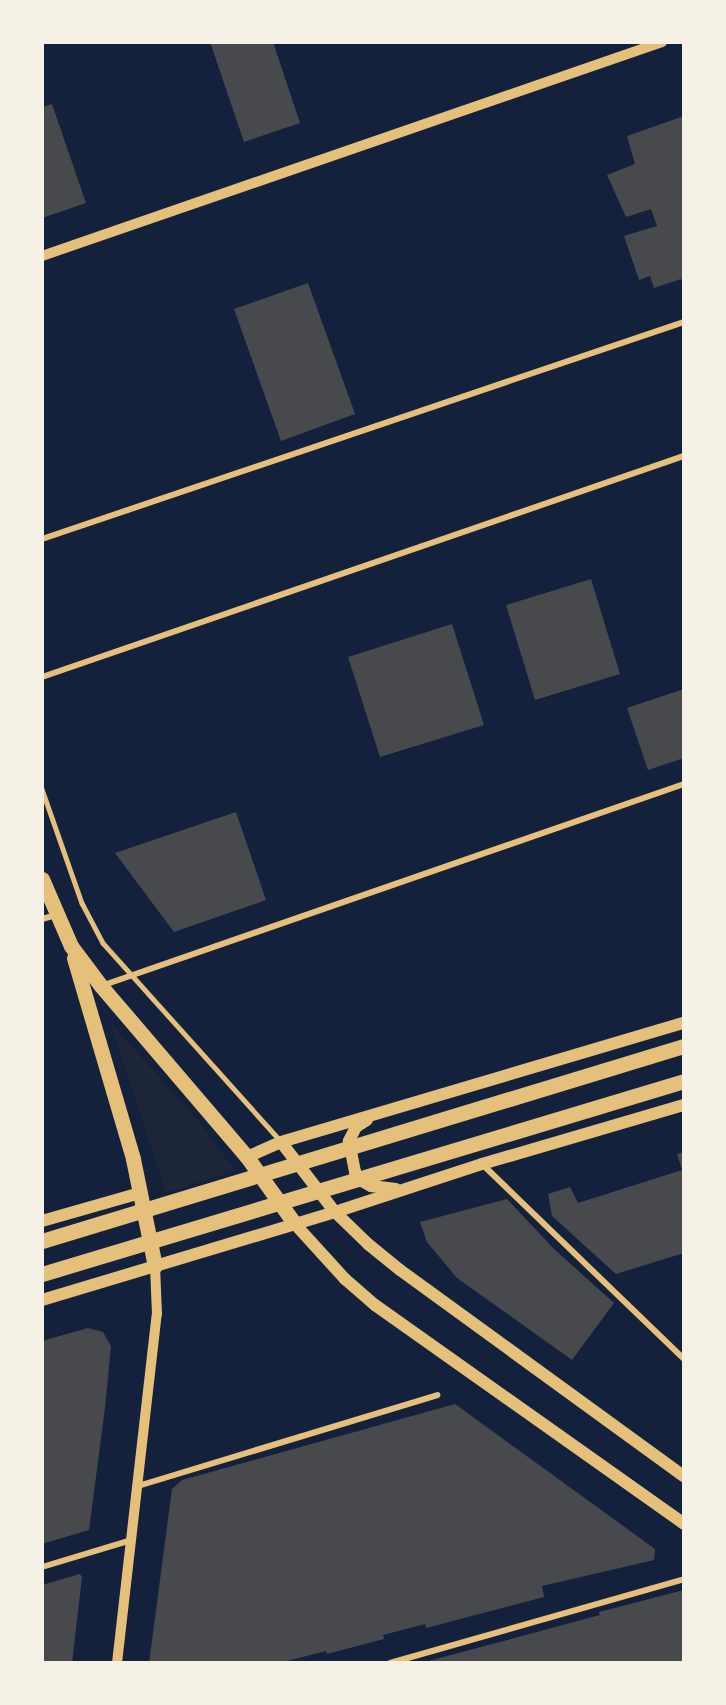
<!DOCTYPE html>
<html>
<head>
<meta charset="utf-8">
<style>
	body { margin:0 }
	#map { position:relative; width:726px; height:1705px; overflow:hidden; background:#14213d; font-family:Mulish,sans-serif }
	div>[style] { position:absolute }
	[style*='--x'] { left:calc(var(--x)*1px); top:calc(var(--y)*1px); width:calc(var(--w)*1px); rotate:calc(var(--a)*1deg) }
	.green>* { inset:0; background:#1d2539 }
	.building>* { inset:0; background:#48494c }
	.service>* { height:4.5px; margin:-2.25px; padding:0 2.25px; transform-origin:2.25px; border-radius:2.25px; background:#e5c07b }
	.minor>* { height:6px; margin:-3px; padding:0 3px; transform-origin:3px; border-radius:3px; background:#e5c07b }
	.tertiary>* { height:10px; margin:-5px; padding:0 5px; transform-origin:5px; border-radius:5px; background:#e5c07b }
	.secondary>* { height:12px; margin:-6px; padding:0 6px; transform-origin:6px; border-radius:6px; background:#e5c07b }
	.primary>* { height:15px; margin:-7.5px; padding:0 7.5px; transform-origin:7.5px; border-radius:7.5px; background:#e5c07b }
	span { translate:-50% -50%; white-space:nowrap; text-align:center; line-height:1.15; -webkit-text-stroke:4.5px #f6f1e7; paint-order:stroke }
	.frame { position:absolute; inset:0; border:44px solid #f6f1e7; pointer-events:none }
</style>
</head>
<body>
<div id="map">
	<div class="green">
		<i style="clip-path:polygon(110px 1022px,194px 1116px,236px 1171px,166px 1192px)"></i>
	</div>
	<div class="building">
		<i style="clip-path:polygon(210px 42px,273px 42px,300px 123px,244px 142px)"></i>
		<i style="clip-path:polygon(52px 104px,86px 203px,42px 218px,42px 107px)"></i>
		<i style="clip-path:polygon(684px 116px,684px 287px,681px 279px,654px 288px,650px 276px,639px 280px,624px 236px,657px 226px,651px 209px,626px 217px,607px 175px,635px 164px,627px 136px)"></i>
		<i style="clip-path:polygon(308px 283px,355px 414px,281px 441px,234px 309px)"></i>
		<i style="clip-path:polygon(591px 579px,620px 674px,535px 700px,506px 605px)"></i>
		<i style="clip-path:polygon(452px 624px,484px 725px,380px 757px,348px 657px)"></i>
		<i style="clip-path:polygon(684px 689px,684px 758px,648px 770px,627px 708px)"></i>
		<i style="clip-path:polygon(236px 812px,266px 900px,174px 932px,115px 853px)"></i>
		<i style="clip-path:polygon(684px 1152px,684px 1253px,616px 1274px,552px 1216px,548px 1194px,570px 1187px,578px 1203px,682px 1170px,677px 1154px)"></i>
		<i style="clip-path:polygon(507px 1199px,554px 1249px,614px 1303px,572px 1360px,457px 1278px,427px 1242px,420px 1222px)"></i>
		<i style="clip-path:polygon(88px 1328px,103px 1332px,111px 1346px,105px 1408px,89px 1530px,42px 1544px,42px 1341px)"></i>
		<i style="clip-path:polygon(455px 1404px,655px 1549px,654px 1560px,542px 1586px,544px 1597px,426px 1628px,425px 1624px,383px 1635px,384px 1639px,327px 1654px,326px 1651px,279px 1663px,149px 1663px,172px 1489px,182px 1480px)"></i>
		<i style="clip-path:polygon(80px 1574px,82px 1577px,72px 1663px,42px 1663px,42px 1585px)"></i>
		<i style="clip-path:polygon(684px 1590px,684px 1663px,421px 1663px,600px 1615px,599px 1612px)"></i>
	</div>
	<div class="service">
		<i style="--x:42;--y:789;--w:121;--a:70.7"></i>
		<i style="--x:82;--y:903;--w:45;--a:62.3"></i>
		<i style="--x:103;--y:943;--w:265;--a:48.1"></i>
	</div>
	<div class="minor">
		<i style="--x:42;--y:539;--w:678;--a:-18.68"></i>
		<i style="--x:42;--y:677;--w:679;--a:-19"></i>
		<i style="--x:42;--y:919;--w:15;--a:-16"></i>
		<i style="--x:101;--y:986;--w:617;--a:-19.11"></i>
		<i style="--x:482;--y:1164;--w:281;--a:44"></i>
		<i style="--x:138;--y:1486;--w:313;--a:-16.9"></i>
		<i style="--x:42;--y:1567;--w:94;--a:-16.7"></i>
		<i style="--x:390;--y:1663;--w:306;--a:-15.9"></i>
	</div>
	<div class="tertiary">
		<i style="--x:42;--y:256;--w:656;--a:-19.04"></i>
		<i style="--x:117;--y:1663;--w:351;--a:-83.5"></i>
		<i style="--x:157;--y:1314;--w:48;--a:-92.4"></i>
	</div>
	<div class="secondary">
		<i style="--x:367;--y:1120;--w:13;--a:148"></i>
		<i style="--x:356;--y:1127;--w:16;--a:117"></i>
		<i style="--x:349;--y:1141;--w:32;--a:79"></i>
		<i style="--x:355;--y:1172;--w:9;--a:58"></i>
		<i style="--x:360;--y:1180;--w:13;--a:29"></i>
		<i style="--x:371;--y:1186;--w:25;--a:7"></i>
		<i style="--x:281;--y:1142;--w:88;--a:52.4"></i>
		<i style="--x:335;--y:1212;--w:46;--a:44.1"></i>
		<i style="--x:368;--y:1244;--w:41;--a:39.1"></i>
		<i style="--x:400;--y:1270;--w:351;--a:36"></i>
		<i style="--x:247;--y:1157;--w:37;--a:-24"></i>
		<i style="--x:281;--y:1142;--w:420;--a:-16.5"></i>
		<i style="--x:42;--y:1221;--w:102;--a:-15.9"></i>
		<i style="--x:294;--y:1223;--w:76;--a:47.7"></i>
		<i style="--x:345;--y:1279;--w:40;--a:41"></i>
		<i style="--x:375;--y:1305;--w:379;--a:35.3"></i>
		<i style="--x:42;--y:1300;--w:306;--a:-16.7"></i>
		<i style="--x:335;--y:1212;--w:155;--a:-18.1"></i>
		<i style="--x:482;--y:1164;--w:210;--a:-16.3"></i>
	</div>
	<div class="primary">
		<i style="--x:42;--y:879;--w:73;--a:66.6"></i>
		<i style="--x:71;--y:946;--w:50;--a:53.1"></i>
		<i style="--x:101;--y:986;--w:225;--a:49.5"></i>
		<i style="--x:247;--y:1157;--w:81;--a:54.5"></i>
		<i style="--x:74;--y:958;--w:209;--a:73.6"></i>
		<i style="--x:133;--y:1159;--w:109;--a:78.4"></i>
		<i style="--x:42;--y:1241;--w:671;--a:-16.9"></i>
		<i style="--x:42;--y:1274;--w:670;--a:-16.73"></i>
	</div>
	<div class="frame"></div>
</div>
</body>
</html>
